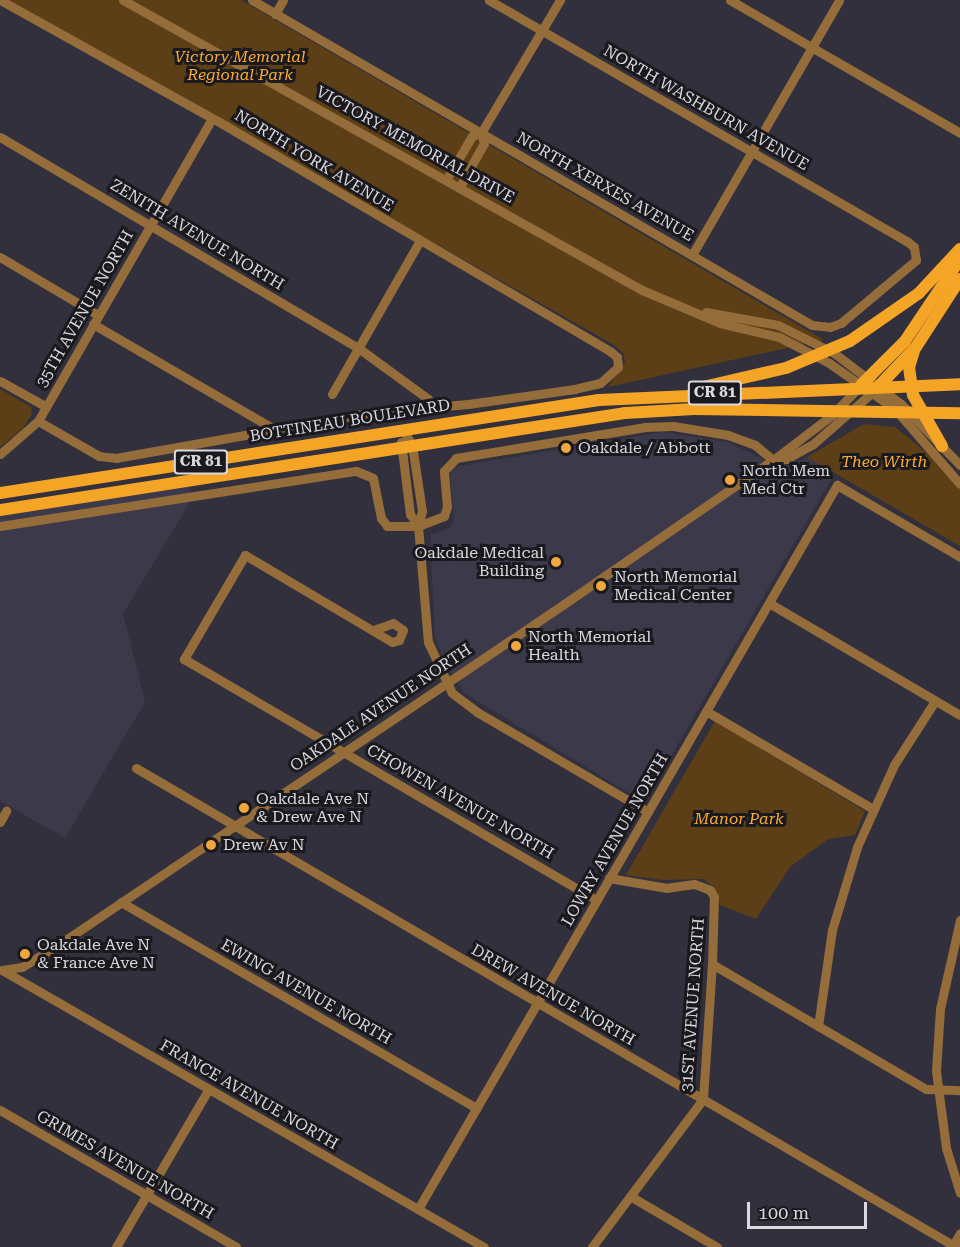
<!DOCTYPE html>
<html>
<head>
<meta charset="utf-8">
<style>
	body { margin:0 }
	#map { position:relative; width:960px; height:1247px; overflow:hidden; background:#32303c; font-family:"Roboto Serif",serif }
	div>[style] { position:absolute }
	[style*='--x'] { left:calc(var(--x)*1px); top:calc(var(--y)*1px); width:calc(var(--w)*1px); rotate:calc(var(--a)*1deg) }
	.built>* { inset:0; background:#3c394b }
	.green>* { inset:0; background:#5c3f17 }
	.minor>* { height:9px; margin:-4.5px; padding:0 4.5px; transform-origin:4.5px; border-radius:4.5px; background:#946d3a }
	.major>* { height:12px; margin:-6px; padding:0 6px; transform-origin:6px; border-radius:6px; background:#f5a526 }
	.dots>* { width:16px; height:16px; translate:-50% -50%; box-sizing:border-box; border:3px solid #1a191e; border-radius:50% }
	span { translate:-50% -50%; white-space:nowrap; text-align:center; line-height:1.15; -webkit-text-stroke:6px #1a191e; paint-order:stroke }
	.shield-label span { padding:2px 4px; background:#1a191e; border:2px solid; border-radius:4px; -webkit-text-stroke-width:0 }
	.shield-label { font-size:15px; color:#dad9e0; font-weight:700 }
	.park-label { font-size:16px; color:#fbac33; font-style:italic }
	.street-label { font-size:16px; color:#dad9e0 }
	.poi-label { font-size:16px; color:#dad9e0 }
	.left { translate:0 -50%; text-align:left }
	.right { translate:-100% -50%; text-align:right }
	.scale { position:absolute; left:747px; top:1202px; width:120px; height:27px; box-sizing:border-box; border:3px solid #dad9e0; border-top:0; padding-left:8px; font-size:18px; line-height:21px; white-space:nowrap; color:#dad9e0; -webkit-text-stroke:4px #1a191e; paint-order:stroke }
</style>
</head>
<body>
<div id="map">
	<div class="built">
		<i style="clip-path:polygon(663px 432px,727px 442px,784px 469px,807px 457px,821px 461px,832px 471px,832px 478px,648px 796px,639px 799px,464px 693px,444px 661px,435px 637px,430px 535px,449px 528px,454px 520px,450px 475px,454px 467px)"></i>
		<i style="clip-path:polygon(190px 485px,191px 500px,123px 614px,145px 702px,65px 838px,0 801px,0 514px)"></i>
	</div>
	<div class="green">
		<i style="clip-path:polygon(7px 0,241px 0,824px 340px,608px 387px,625px 362px,623px 353px,614px 345px)"></i>
		<i style="clip-path:polygon(0 389px,31px 407px,32px 414px,23px 428px,0 447px)"></i>
		<i style="clip-path:polygon(864px 424px,895px 427px,960px 480px,960px 546px,807px 457px)"></i>
		<i style="clip-path:polygon(715px 721px,865px 811px,855px 835px,828px 839px,790px 867px,756px 919px,720px 905px,714px 887px,703px 879px,663px 880px,626px 875px)"></i>
	</div>
	<div class="minor">
		<i style="--x:0;--y:0;--w:253;--a:29.1"></i>
		<i style="--x:221;--y:123;--w:452;--a:30.4"></i>
		<i style="--x:611;--y:352;--w:8;--a:40"></i>
		<i style="--x:617;--y:357;--w:10;--a:84"></i>
		<i style="--x:618;--y:367;--w:24;--a:138"></i>
		<i style="--x:600;--y:383;--w:26;--a:167"></i>
		<i style="--x:575;--y:389;--w:108;--a:172"></i>
		<i style="--x:468;--y:404;--w:94;--a:175.1"></i>
		<i style="--x:374;--y:412;--w:261;--a:169.9"></i>
		<i style="--x:117;--y:458;--w:18;--a:-174"></i>
		<i style="--x:99;--y:456;--w:70;--a:-150.2"></i>
		<i style="--x:123;--y:0;--w:595;--a:29.2"></i>
		<i style="--x:642;--y:290;--w:85;--a:22.9"></i>
		<i style="--x:720;--y:323;--w:61;--a:13.3"></i>
		<i style="--x:779;--y:337;--w:56;--a:27.5"></i>
		<i style="--x:829;--y:363;--w:80;--a:34.9"></i>
		<i style="--x:895;--y:409;--w:99;--a:49.1"></i>
		<i style="--x:252;--y:0;--w:647;--a:30.13"></i>
		<i style="--x:812;--y:325;--w:18;--a:6"></i>
		<i style="--x:830;--y:327;--w:12;--a:-20"></i>
		<i style="--x:841;--y:323;--w:98;--a:-40"></i>
		<i style="--x:916;--y:260;--w:13;--a:-99"></i>
		<i style="--x:914;--y:247;--w:8;--a:-140"></i>
		<i style="--x:908;--y:242;--w:484;--a:-150"></i>
		<i style="--x:730;--y:0;--w:266;--a:30"></i>
		<i style="--x:275;--y:14;--w:16;--a:-60"></i>
		<i style="--x:0;--y:137;--w:414;--a:30.5"></i>
		<i style="--x:357;--y:347;--w:88;--a:36.2"></i>
		<i style="--x:428;--y:399;--w:9;--a:84"></i>
		<i style="--x:446;--y:180;--w:51;--a:-59.4"></i>
		<i style="--x:472;--y:136;--w:9;--a:-18"></i>
		<i style="--x:481;--y:133;--w:155;--a:-59.3"></i>
		<i style="--x:459;--y:188;--w:51;--a:-60.9"></i>
		<i style="--x:484;--y:143;--w:10;--a:-107"></i>
		<i style="--x:692;--y:255;--w:294;--a:-60"></i>
		<i style="--x:0;--y:257;--w:114;--a:30.6"></i>
		<i style="--x:706;--y:312;--w:73;--a:10.2"></i>
		<i style="--x:778;--y:325;--w:63;--a:26.6"></i>
		<i style="--x:834;--y:353;--w:84;--a:37.3"></i>
		<i style="--x:901;--y:404;--w:85;--a:46"></i>
		<i style="--x:93;--y:324;--w:211;--a:30.1"></i>
		<i style="--x:0;--y:381;--w:51;--a:29.1"></i>
		<i style="--x:332;--y:394;--w:175;--a:-60.2"></i>
		<i style="--x:403;--y:430;--w:17;--a:59"></i>
		<i style="--x:412;--y:445;--w:67;--a:81.4"></i>
		<i style="--x:422;--y:511;--w:16;--a:105"></i>
		<i style="--x:418;--y:526;--w:116;--a:85.1"></i>
		<i style="--x:428;--y:642;--w:56;--a:64.8"></i>
		<i style="--x:452;--y:693;--w:31;--a:37"></i>
		<i style="--x:477;--y:712;--w:198;--a:30.3"></i>
		<i style="--x:401;--y:442;--w:73;--a:82.9"></i>
		<i style="--x:410;--y:514;--w:14;--a:56"></i>
		<i style="--x:0;--y:454;--w:50;--a:-41"></i>
		<i style="--x:38;--y:421;--w:349;--a:-60.1"></i>
		<i style="--x:773;--y:460;--w:13;--a:-4"></i>
		<i style="--x:786;--y:459;--w:31;--a:-29"></i>
		<i style="--x:813;--y:444;--w:82;--a:-41.1"></i>
		<i style="--x:0;--y:526;--w:360;--a:-8.8"></i>
		<i style="--x:356;--y:471;--w:18;--a:22"></i>
		<i style="--x:373;--y:478;--w:41;--a:78.7"></i>
		<i style="--x:381;--y:518;--w:10;--a:53"></i>
		<i style="--x:387;--y:526;--w:31;--a:0"></i>
		<i style="--x:418;--y:526;--w:28;--a:-21"></i>
		<i style="--x:444;--y:516;--w:9;--a:-72"></i>
		<i style="--x:447;--y:507;--w:36;--a:-95"></i>
		<i style="--x:444;--y:471;--w:18;--a:-47"></i>
		<i style="--x:456;--y:458;--w:192;--a:-9.3"></i>
		<i style="--x:645;--y:427;--w:28;--a:-2"></i>
		<i style="--x:673;--y:426;--w:56;--a:9.3"></i>
		<i style="--x:728;--y:435;--w:29;--a:20"></i>
		<i style="--x:755;--y:445;--w:23;--a:40"></i>
		<i style="--x:769;--y:603;--w:221;--a:30.4"></i>
		<i style="--x:376;--y:629;--w:18;--a:-19"></i>
		<i style="--x:393;--y:623;--w:12;--a:35"></i>
		<i style="--x:403;--y:630;--w:11;--a:112"></i>
		<i style="--x:399;--y:640;--w:7;--a:164"></i>
		<i style="--x:392;--y:642;--w:171;--a:-149.4"></i>
		<i style="--x:245;--y:555;--w:121;--a:120.4"></i>
		<i style="--x:184;--y:659;--w:478;--a:30.3"></i>
		<i style="--x:706;--y:711;--w:194;--a:30.4"></i>
		<i style="--x:136;--y:768;--w:950;--a:30.29"></i>
		<i style="--x:0;--y:822;--w:13;--a:-61"></i>
		<i style="--x:121;--y:902;--w:411;--a:30.1"></i>
		<i style="--x:960;--y:920;--w:91;--a:102.7"></i>
		<i style="--x:940;--y:1009;--w:62;--a:93.7"></i>
		<i style="--x:936;--y:1071;--w:78;--a:82.6"></i>
		<i style="--x:946;--y:1148;--w:47;--a:72.7"></i>
		<i style="--x:712;--y:964;--w:248;--a:30.3"></i>
		<i style="--x:926;--y:1089;--w:34;--a:2"></i>
		<i style="--x:2;--y:970;--w:20;--a:-9"></i>
		<i style="--x:22;--y:967;--w:49;--a:-31.8"></i>
		<i style="--x:64;--y:941;--w:603;--a:-33.98"></i>
		<i style="--x:564;--y:604;--w:254;--a:-34.6"></i>
		<i style="--x:773;--y:460;--w:74;--a:-37.3"></i>
		<i style="--x:832;--y:415;--w:40;--a:-46"></i>
		<i style="--x:2;--y:970;--w:556;--a:29.89"></i>
		<i style="--x:818;--y:1026;--w:97;--a:-81.7"></i>
		<i style="--x:832;--y:930;--w:87;--a:-73.2"></i>
		<i style="--x:857;--y:847;--w:90;--a:-65.7"></i>
		<i style="--x:894;--y:765;--w:76;--a:-57.4"></i>
		<i style="--x:0;--y:1110;--w:273;--a:30.1"></i>
		<i style="--x:630;--y:1196;--w:101;--a:30.4"></i>
		<i style="--x:418;--y:1209;--w:837;--a:-59.94"></i>
		<i style="--x:837;--y:485;--w:143;--a:30.3"></i>
		<i style="--x:116;--y:1247;--w:182;--a:-59.6"></i>
		<i style="--x:592;--y:1247;--w:185;--a:-53.1"></i>
		<i style="--x:703;--y:1099;--w:135;--a:-86.2"></i>
		<i style="--x:712;--y:964;--w:67;--a:-88.3"></i>
		<i style="--x:714;--y:897;--w:8;--a:-120"></i>
		<i style="--x:710;--y:890;--w:17;--a:-159"></i>
		<i style="--x:694;--y:884;--w:27;--a:172"></i>
		<i style="--x:667;--y:888;--w:59;--a:-170.2"></i>
		<i style="--x:952;--y:1247;--w:16;--a:-60"></i>
	</div>
	<div class="major">
		<i style="--x:914;--y:351;--w:17;--a:107"></i>
		<i style="--x:909;--y:367;--w:28;--a:82"></i>
		<i style="--x:913;--y:395;--w:59;--a:60.4"></i>
		<i style="--x:861;--y:385;--w:62;--a:-45"></i>
		<i style="--x:905;--y:341;--w:95;--a:-56.1"></i>
		<i style="--x:879;--y:386;--w:54;--a:-46.5"></i>
		<i style="--x:916;--y:347;--w:81;--a:-57.1"></i>
		<i style="--x:703;--y:387;--w:85;--a:-12.9"></i>
		<i style="--x:786;--y:368;--w:69;--a:-22.9"></i>
		<i style="--x:850;--y:341;--w:84;--a:-34.8"></i>
		<i style="--x:919;--y:293;--w:60;--a:-47"></i>
		<i style="--x:0;--y:493;--w:606;--a:-8.83"></i>
		<i style="--x:599;--y:400;--w:361;--a:-2.5"></i>
		<i style="--x:0;--y:510;--w:632;--a:-8.82"></i>
		<i style="--x:625;--y:413;--w:69;--a:-3.3"></i>
		<i style="--x:694;--y:409;--w:266;--a:0.9"></i>
	</div>
	<div class="dots">
		<i style="left:566px;top:448px;background:#efa73e"></i>
		<i style="left:730px;top:480px;background:#efa73e"></i>
		<i style="left:556px;top:562px;background:#efa73e"></i>
		<i style="left:601px;top:586px;background:#efa73e"></i>
		<i style="left:516px;top:646px;background:#efa73e"></i>
		<i style="left:244px;top:808px;background:#efa73e"></i>
		<i style="left:211px;top:845px;background:#efa73e"></i>
		<i style="left:25px;top:954px;background:#efa73e"></i>
	</div>
	<div class="shield-label">
		<span style="left:715px;top:393px">CR 81</span>
		<span style="left:201px;top:462px">CR 81</span>
	</div>
	<div class="park-label">
		<span style="left:240px;top:66px">Victory Memorial<br>Regional Park</span>
		<span style="left:884px;top:462px">Theo Wirth</span>
		<span style="left:739px;top:819px">Manor Park</span>
	</div>
	<div class="street-label">
		<span style="left:706px;top:108px;rotate:30deg">NORTH WASHBURN AVENUE</span>
		<span style="left:415px;top:145px;rotate:29deg">VICTORY MEMORIAL DRIVE</span>
		<span style="left:314px;top:161px;rotate:31deg">NORTH YORK AVENUE</span>
		<span style="left:605px;top:187px;rotate:30deg">NORTH XERXES AVENUE</span>
		<span style="left:197px;top:235px;rotate:31deg">ZENITH AVENUE NORTH</span>
		<span style="left:85px;top:309px;rotate:-60deg">35TH AVENUE NORTH</span>
		<span style="left:350px;top:421px;rotate:-9deg">BOTTINEAU BOULEVARD</span>
		<span style="left:381px;top:708px;rotate:-34deg">OAKDALE AVENUE NORTH</span>
		<span style="left:460px;top:802px;rotate:30deg">CHOWEN AVENUE NORTH</span>
		<span style="left:615px;top:840px;rotate:-60deg">LOWRY AVENUE NORTH</span>
		<span style="left:306px;top:992px;rotate:30deg">EWING AVENUE NORTH</span>
		<span style="left:553px;top:995px;rotate:30deg">DREW AVENUE NORTH</span>
		<span style="left:693px;top:1005px;rotate:-86deg">31ST AVENUE NORTH</span>
		<span style="left:249px;top:1095px;rotate:30deg">FRANCE AVENUE NORTH</span>
		<span style="left:125px;top:1165px;rotate:30deg">GRIMES AVENUE NORTH</span>
	</div>
	<div class="poi-label">
		<span class="left" style="left:578px;top:448px">Oakdale / Abbott</span>
		<span class="left" style="left:742px;top:480px">North Mem<br>Med Ctr</span>
		<span class="right" style="left:544px;top:562px">Oakdale Medical<br>Building</span>
		<span class="left" style="left:614px;top:586px">North Memorial<br>Medical Center</span>
		<span class="left" style="left:528px;top:646px">North Memorial<br>Health</span>
		<span class="left" style="left:256px;top:808px">Oakdale Ave N<br>&amp; Drew Ave N</span>
		<span class="left" style="left:223px;top:845px">Drew Av N</span>
		<span class="left" style="left:37px;top:954px">Oakdale Ave N<br>&amp; France Ave N</span>
	</div>
	<div class="scale">100 m</div>
</div>
</body>
</html>
